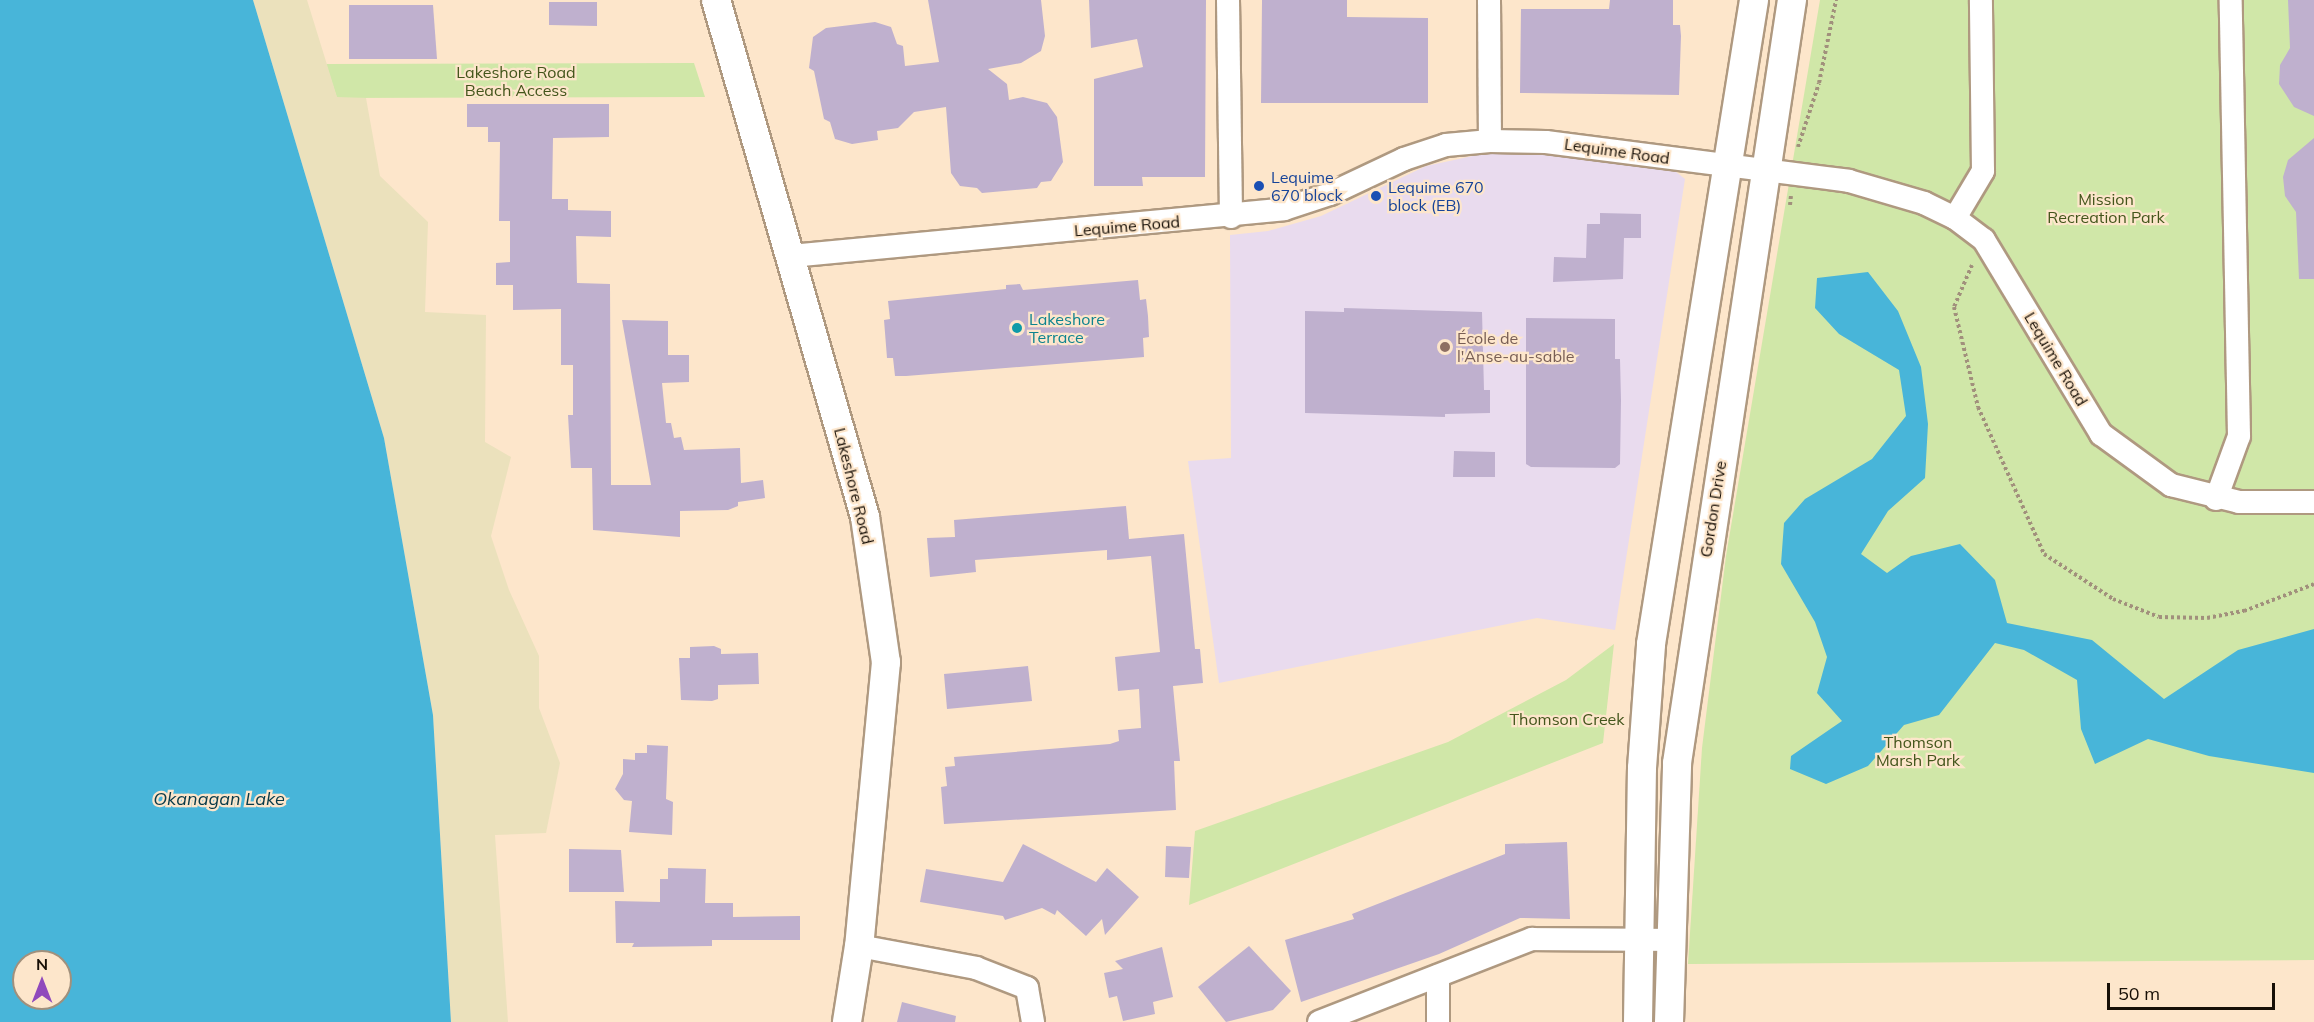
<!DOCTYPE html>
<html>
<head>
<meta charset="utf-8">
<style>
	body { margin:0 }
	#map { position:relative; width:2314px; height:1022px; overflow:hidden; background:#fde6cb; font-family:Mulish,sans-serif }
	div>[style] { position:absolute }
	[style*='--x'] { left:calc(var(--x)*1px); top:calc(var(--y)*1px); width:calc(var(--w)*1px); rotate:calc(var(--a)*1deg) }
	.education>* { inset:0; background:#e9dbee }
	.green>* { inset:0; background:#d0e7a8 }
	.sand>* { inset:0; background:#ebe1bc }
	.water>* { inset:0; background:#48b5d9 }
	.building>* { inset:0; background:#bfb0ce }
	.path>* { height:4px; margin-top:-2px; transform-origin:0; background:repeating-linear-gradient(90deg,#a1907c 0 3px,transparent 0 6px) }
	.roads { filter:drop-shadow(2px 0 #af9980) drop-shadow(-2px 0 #af9980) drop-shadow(0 2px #af9980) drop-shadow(0 -2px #af9980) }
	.minor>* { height:22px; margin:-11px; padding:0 11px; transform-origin:11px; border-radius:11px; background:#fff }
	.major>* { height:28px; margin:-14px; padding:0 14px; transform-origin:14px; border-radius:14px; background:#fff }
	.dots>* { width:16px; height:16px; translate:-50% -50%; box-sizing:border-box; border:3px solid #fde6cb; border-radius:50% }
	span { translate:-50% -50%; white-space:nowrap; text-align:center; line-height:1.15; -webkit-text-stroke:4.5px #fde6cb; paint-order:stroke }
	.park-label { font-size:16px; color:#43551b }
	.street-label { font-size:16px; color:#170f06 }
	.transit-label { font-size:16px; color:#164399 }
	.left { translate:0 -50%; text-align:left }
	.culture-label { font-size:16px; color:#0d838f }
	.education-label { font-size:16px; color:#785e54 }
	.water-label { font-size:18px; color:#083a49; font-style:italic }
	.north { position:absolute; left:12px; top:950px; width:60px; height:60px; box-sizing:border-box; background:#fde6cb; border:2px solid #a1907c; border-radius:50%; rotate:0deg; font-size:16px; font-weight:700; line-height:24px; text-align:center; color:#170f06 }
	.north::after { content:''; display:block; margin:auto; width:21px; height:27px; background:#9049bc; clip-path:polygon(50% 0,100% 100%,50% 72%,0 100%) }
	.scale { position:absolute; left:2107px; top:983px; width:168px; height:27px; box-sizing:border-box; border:3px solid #170f06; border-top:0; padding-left:8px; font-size:18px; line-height:21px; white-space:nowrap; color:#170f06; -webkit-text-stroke:4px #fde6cb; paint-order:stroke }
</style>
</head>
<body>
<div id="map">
	<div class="education">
		<i style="clip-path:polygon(1524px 151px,1557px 152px,1675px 171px,1685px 179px,1615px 630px,1537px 618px,1219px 683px,1188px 461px,1231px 458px,1230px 235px,1268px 231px,1321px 216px,1426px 166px,1482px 154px)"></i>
	</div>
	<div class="green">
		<i style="clip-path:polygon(1820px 0,2314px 0,2314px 960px,1688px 964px,1702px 748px,1726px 556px)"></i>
		<i style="clip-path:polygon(694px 63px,705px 97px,337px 98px,326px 64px)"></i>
		<i style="clip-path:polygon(1614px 644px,1603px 743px,1189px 905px,1195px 831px,1448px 742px,1566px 680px)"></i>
	</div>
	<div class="sand">
		<i style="clip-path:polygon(253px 0,307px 0,337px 97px,366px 98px,380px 176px,428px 222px,425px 312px,486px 315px,485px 442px,511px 457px,491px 536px,509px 590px,539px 656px,539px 708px,560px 763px,546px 833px,495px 835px,508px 1022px,451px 1022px,433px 715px,384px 438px)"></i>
	</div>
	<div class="water">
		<i style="clip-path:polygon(evenodd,0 0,253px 0,384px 438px,433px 715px,451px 1022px,0 1022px,0 0,24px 962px,60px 962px,60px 998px,24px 998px,24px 962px)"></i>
		<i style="clip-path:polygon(1868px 272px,1898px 311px,1921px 367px,1928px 424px,1925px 478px,1888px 511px,1861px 554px,1887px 573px,1911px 556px,1960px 544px,1995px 580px,2007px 623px,2092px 640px,2164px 699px,2238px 650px,2314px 629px,2314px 773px,2209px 756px,2148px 739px,2095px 764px,2081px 729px,2077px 680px,2024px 650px,1995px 643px,1939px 715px,1904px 725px,1868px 766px,1826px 784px,1790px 769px,1791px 756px,1842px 721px,1817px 693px,1827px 657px,1815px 622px,1781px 564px,1784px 523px,1805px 499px,1872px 459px,1906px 416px,1899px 370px,1839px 334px,1815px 308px,1817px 278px)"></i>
	</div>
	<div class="building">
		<i style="clip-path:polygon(928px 0,1041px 0,1045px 36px,1041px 51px,1021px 63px,988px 69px,1007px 84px,1009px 100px,1023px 97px,1047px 103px,1057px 117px,1063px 162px,1051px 181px,1041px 182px,1037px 188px,982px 193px,977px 188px,960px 186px,951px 173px,946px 107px,914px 112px,898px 128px,877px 131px,878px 140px,852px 144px,835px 139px,830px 122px,824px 119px,814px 71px,809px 68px,813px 37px,826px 28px,875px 22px,891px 27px,897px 44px,903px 46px,905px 66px,939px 62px)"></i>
		<i style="clip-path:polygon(1089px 0,1206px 0,1205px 177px,1142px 177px,1143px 186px,1094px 186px,1094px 79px,1143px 67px,1137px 39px,1091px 48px)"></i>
		<i style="clip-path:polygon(1262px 0,1347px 0,1347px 17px,1428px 18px,1428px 103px,1261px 103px)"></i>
		<i style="clip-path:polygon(1610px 0,1673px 0,1673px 25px,1680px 25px,1681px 36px,1679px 95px,1520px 93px,1521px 9px,1609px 9px)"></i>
		<i style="clip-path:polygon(2288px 0,2314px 0,2314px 116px,2294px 107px,2279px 84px,2280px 65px,2290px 48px)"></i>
		<i style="clip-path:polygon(549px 2px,597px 2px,597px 26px,549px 25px)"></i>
		<i style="clip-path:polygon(349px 5px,433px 5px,437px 59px,349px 59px)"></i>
		<i style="clip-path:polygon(467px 104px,609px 104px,609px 137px,553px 138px,552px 199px,568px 199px,568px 210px,611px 211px,611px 237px,576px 236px,577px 283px,610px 284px,611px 485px,651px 485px,622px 320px,668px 321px,668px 355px,689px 355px,689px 382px,662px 383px,666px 423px,671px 423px,674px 438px,681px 437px,684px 450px,740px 448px,741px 483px,763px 480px,765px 498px,738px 502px,738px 506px,728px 510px,680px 511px,680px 537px,593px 530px,592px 468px,571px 468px,568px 415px,573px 415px,573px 365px,561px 365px,561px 309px,513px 310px,513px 285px,496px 285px,496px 263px,510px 262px,510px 221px,499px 221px,500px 142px,488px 142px,488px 127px,467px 127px)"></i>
		<i style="clip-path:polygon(2314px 138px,2314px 279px,2299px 279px,2296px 212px,2285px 196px,2283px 177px,2288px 160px)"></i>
		<i style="clip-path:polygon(1600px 213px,1641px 214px,1641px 238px,1624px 238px,1623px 279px,1553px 282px,1554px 257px,1586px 258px,1587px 224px,1600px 224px)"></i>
		<i style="clip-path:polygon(1138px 280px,1140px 300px,1146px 299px,1148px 316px,1149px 337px,1143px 338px,1144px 357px,906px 376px,895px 376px,893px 358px,887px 358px,884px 320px,890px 319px,888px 301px,1006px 289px,1006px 285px,1020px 284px,1023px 290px)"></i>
		<i style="clip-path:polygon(1344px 308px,1482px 312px,1484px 390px,1490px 390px,1490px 413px,1445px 414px,1445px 417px,1305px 413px,1305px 311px,1344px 312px)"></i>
		<i style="clip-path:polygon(1526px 318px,1615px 319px,1615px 359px,1620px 359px,1621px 400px,1620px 464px,1615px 468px,1531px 467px,1526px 464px)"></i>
		<i style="clip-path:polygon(1454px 451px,1495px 452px,1495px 477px,1453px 477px)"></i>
		<i style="clip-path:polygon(1126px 506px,1129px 539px,1184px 534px,1195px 649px,1200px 649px,1203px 683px,1173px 686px,1180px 761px,1174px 761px,1176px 810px,944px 824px,941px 787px,947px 786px,945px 767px,955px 766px,954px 757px,1110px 744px,1119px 741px,1118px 730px,1141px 728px,1139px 689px,1118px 691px,1115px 657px,1160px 652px,1151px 556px,1107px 560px,1107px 550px,975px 560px,976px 572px,930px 577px,927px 538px,955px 537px,954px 520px)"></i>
		<i style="clip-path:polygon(714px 646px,721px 649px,721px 654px,758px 653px,759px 684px,718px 685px,718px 699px,712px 701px,681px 700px,679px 658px,690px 658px,690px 647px)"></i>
		<i style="clip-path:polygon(1028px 666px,1032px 701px,947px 709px,944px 674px)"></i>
		<i style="clip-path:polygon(647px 745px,668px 746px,666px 799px,673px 802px,672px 835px,629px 832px,632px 801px,624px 800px,615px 789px,623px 774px,623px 759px,635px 760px,635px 753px,647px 753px)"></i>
		<i style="clip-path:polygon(1567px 842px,1570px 919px,1520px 918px,1439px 954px,1301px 1002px,1285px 940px,1354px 919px,1352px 914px,1505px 854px,1505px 844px)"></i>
		<i style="clip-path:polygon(1023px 844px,1096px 882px,1107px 868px,1139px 897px,1105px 935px,1102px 919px,1086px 936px,1057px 910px,1055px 915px,1042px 908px,1005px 920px,1003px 916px,920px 902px,926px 869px,1003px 882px)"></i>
		<i style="clip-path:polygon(1166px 846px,1191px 847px,1189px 878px,1165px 877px)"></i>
		<i style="clip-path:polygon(569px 849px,621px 850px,624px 892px,569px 892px)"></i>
		<i style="clip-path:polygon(668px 868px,706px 869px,705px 903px,733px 903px,733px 917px,800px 916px,800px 940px,712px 940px,712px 946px,632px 947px,634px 943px,616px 943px,615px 901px,660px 902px,660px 879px,668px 879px)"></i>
		<i style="clip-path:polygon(1249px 946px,1291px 991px,1273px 1010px,1226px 1022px,1198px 987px)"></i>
		<i style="clip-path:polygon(1162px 947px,1173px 997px,1153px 1002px,1155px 1014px,1123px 1021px,1117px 996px,1109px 998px,1104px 973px,1123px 969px,1115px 961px)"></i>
		<i style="clip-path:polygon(902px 1002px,956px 1016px,955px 1022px,897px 1022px)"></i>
	</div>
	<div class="path">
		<i style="--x:1798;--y:147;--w:67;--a:-71.8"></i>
		<i style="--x:1819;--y:83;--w:85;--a:-78.4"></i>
		<i style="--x:1790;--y:205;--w:9;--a:-84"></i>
		<i style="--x:1972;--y:265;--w:46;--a:113.2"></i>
		<i style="--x:1954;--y:307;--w:103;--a:76.5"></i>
		<i style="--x:1978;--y:407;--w:161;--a:65.8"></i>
		<i style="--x:2044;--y:554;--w:82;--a:33.1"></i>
		<i style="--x:2113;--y:599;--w:49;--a:21.4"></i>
		<i style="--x:2159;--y:617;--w:48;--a:1.2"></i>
		<i style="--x:2207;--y:618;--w:38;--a:-11"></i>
		<i style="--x:2244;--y:611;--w:75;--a:-21.1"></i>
	</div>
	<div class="roads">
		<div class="minor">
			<i style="--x:1228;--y:0;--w:217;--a:89.2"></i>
			<i style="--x:1489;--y:0;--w:141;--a:89.6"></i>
			<i style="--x:1955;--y:218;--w:55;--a:-59.2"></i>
			<i style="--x:1983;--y:171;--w:171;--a:-90.7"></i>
			<i style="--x:791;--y:256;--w:495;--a:-5.4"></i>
			<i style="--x:1284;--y:209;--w:48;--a:-18.1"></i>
			<i style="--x:1330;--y:194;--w:82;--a:-25.3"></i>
			<i style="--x:1404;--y:159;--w:44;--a:-18.4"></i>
			<i style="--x:1446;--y:145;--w:44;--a:-5.2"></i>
			<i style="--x:1490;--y:141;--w:56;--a:1"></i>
			<i style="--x:1546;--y:142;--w:305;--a:7.3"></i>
			<i style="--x:1849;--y:181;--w:78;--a:16.3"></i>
			<i style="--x:1924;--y:203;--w:34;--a:26"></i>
			<i style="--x:1955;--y:218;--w:36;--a:37"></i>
			<i style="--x:1984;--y:240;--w:227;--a:58.9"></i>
			<i style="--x:2101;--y:434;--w:87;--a:36.1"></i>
			<i style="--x:2171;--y:485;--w:70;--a:14"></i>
			<i style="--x:2239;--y:502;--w:75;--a:0"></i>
			<i style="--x:2216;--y:499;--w:67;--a:-69.9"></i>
			<i style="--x:2239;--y:436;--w:436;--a:-91.1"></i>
			<i style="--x:859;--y:946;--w:119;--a:10.6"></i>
			<i style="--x:976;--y:968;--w:55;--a:21.4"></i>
			<i style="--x:1027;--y:988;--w:35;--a:80"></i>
			<i style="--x:1319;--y:1022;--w:229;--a:-21.3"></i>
			<i style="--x:1532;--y:939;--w:139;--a:0.4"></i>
			<i style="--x:1438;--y:1022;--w:46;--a:-90"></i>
		</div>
		<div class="major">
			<i style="--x:716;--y:0;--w:538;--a:73.92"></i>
			<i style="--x:865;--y:517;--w:147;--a:81.8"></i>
			<i style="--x:886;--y:662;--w:285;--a:95.4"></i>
			<i style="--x:859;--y:946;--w:77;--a:99"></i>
			<i style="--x:1638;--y:1022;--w:254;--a:-89.1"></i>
			<i style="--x:1642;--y:768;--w:124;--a:-85.8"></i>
			<i style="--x:1651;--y:644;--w:652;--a:-80.91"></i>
			<i style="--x:1669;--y:1022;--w:259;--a:-88.2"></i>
			<i style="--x:1677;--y:763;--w:772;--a:-81.43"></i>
		</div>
	</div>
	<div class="dots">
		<i style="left:1259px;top:186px;background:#1a4fb4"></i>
		<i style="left:1376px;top:196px;background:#1a4fb4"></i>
		<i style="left:1017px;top:328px;background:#0f9aa8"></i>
		<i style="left:1445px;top:347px;background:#8d6e63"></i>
	</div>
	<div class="park-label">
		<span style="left:516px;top:81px">Lakeshore Road<br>Beach Access</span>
		<span style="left:2106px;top:208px">Mission<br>Recreation Park</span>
		<span style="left:1567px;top:719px">Thomson Creek</span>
		<span style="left:1918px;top:751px">Thomson<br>Marsh Park</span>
	</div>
	<div class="street-label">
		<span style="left:1617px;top:151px;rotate:8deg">Lequime Road</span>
		<span style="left:1127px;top:226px;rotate:-5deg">Lequime Road</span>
		<span style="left:2056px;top:359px;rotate:59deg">Lequime Road</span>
		<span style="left:854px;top:486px;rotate:76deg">Lakeshore Road</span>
		<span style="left:1713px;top:509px;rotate:-81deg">Gordon Drive</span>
	</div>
	<div class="transit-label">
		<span class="left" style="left:1271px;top:186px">Lequime<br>670 block</span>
		<span class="left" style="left:1388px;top:196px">Lequime 670<br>block (EB)</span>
	</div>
	<div class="culture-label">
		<span class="left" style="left:1029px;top:328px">Lakeshore<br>Terrace</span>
	</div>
	<div class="education-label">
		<span class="left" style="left:1457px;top:347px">École de<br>l'Anse-au-sable</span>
	</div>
	<div class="water-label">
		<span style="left:219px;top:799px">Okanagan Lake</span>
	</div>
	<div class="north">N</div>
	<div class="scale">50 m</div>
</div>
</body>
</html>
